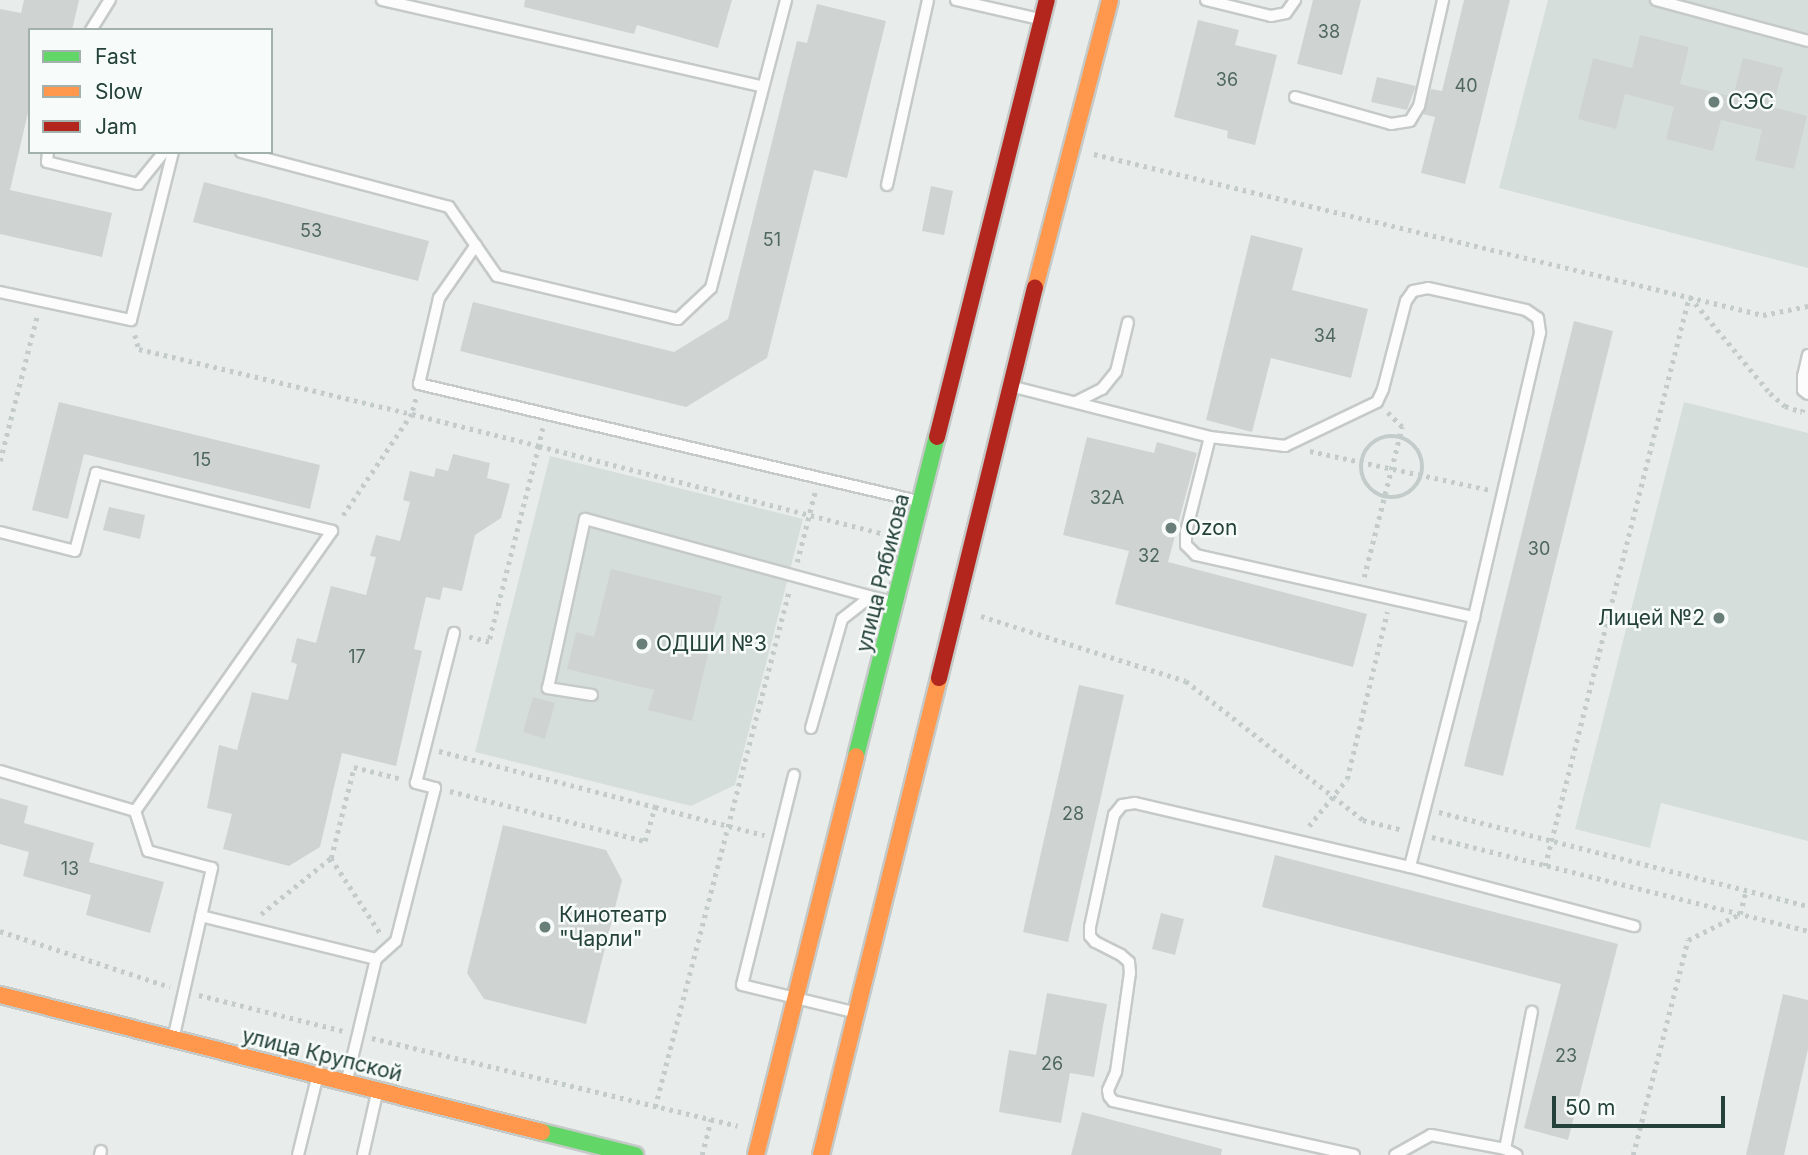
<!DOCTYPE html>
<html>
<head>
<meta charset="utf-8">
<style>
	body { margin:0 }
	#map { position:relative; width:1808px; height:1155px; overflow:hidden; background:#e8edeb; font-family:Inter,sans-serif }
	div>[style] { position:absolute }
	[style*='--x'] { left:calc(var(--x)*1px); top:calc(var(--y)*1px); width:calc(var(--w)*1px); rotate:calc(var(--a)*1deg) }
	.built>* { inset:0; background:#d6dedb }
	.building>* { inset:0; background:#cfd4d2 }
	.path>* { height:4.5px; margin-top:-2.25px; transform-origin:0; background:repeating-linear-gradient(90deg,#c3ccca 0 3.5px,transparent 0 8.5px) }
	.path>.ring { margin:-2.25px; padding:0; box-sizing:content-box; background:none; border:4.5px solid #c3ccca; border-radius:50% }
	.roads { filter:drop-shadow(2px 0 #c5cac8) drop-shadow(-2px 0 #c5cac8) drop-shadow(0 2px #c5cac8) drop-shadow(0 -2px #c5cac8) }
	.lane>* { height:10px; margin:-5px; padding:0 5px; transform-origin:5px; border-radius:5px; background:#fcfcfc }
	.fast>* { height:16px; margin:-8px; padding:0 8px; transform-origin:8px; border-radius:8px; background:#63d668 }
	.slow>* { height:16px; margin:-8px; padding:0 8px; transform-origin:8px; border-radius:8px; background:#ff974d }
	.jam>* { height:16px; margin:-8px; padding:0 8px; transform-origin:8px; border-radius:8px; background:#b3261e }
	.dots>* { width:19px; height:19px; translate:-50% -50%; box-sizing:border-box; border:4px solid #f7fbf9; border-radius:50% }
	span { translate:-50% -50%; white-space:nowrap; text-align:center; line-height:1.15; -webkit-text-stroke:5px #f7fbf9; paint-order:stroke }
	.number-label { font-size:18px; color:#506761 }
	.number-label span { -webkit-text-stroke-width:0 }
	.poi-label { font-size:21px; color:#24423a }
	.left { translate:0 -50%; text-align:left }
	.right { translate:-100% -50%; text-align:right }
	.street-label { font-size:21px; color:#24423a }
	.legend { position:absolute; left:28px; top:28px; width:245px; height:126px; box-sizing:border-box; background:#f7fbf9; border:2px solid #a3b1ad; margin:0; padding:9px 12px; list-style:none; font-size:21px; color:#24423a }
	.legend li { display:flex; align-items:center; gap:14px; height:35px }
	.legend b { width:35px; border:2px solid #a3b1ad }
	.scale { position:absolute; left:1552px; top:1096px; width:173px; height:32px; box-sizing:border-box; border:4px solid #24423a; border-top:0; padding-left:9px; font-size:21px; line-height:24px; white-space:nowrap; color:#24423a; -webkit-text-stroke:5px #f7fbf9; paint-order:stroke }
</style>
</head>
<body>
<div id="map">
	<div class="built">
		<i style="clip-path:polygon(1548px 0,1808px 0,1808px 268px,1499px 188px)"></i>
		<i style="clip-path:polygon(1684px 402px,1808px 433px,1808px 841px,1661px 803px,1650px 848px,1575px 829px)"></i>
		<i style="clip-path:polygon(550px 456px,803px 519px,735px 785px,691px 806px,475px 752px)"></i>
	</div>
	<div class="building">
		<i style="clip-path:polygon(24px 0,79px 0,72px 30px,30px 30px,30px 104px,10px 190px,112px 213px,102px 257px,0 234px,0 9px,21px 13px)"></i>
		<i style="clip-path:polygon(525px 0,732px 0,718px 48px,637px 25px,634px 34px,524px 7px)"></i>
		<i style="clip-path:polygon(1313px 0,1361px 0,1342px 75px,1297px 64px)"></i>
		<i style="clip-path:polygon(1464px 0,1510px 0,1465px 184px,1421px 173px,1435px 117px,1423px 114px,1431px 89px,1442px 91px)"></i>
		<i style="clip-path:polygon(817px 4px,886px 21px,847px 178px,814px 170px,767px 358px,686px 407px,460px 351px,473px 302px,674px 352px,728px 319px,797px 41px,807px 43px)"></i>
		<i style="clip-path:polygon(1198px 20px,1239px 30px,1235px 45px,1277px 55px,1255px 145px,1227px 138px,1228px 131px,1174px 117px)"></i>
		<i style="clip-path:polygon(1640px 35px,1689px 47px,1680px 84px,1733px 97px,1743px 58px,1783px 68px,1773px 107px,1807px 116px,1794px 169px,1755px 160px,1762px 130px,1721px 120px,1713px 151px,1666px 139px,1674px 107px,1625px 94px,1616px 129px,1578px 119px,1593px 58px,1632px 68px)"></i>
		<i style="clip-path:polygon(1377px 77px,1416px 86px,1407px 110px,1371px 102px)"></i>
		<i style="clip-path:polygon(204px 182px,429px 241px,418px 281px,193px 222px)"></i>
		<i style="clip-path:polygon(931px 186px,953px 191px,944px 235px,922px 231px)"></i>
		<i style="clip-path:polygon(1251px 235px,1303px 248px,1292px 290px,1368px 309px,1351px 378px,1271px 358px,1252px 432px,1206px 420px)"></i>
		<i style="clip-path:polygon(1574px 321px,1613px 331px,1503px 776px,1464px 766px)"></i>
		<i style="clip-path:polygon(59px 402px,320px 465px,310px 509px,84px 454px,68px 519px,32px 510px)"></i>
		<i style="clip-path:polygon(1087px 437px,1154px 453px,1157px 442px,1197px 453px,1168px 562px,1367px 614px,1353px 667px,1115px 604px,1129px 551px,1063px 535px)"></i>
		<i style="clip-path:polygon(453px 454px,490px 463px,487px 478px,510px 484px,501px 518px,475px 535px,462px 591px,443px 587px,440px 600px,426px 597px,414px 649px,422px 651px,396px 766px,342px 753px,320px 847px,289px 866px,223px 849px,232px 814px,207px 808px,219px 745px,237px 750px,252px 692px,288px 700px,297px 664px,291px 662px,297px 638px,316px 643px,331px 586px,366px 595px,376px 557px,370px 556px,376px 535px,400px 541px,410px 502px,403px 500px,410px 471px,434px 477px,436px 468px,448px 471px)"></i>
		<i style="clip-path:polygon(109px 507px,145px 515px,140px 539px,103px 530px)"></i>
		<i style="clip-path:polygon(611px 569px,722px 596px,692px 721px,648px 710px,654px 690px,567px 669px,576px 632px,594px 637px)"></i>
		<i style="clip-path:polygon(1079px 685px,1124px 695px,1068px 942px,1023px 932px)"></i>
		<i style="clip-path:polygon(533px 697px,555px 703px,545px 739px,523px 732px)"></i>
		<i style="clip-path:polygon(0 798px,28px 806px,24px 823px,94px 843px,89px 862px,164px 882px,150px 933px,86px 915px,91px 895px,23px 876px,29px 852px,0 844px)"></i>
		<i style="clip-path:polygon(503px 825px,606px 850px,622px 880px,586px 1024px,484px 999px,467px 973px)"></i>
		<i style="clip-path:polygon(1275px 855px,1618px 944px,1568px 1140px,1524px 1128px,1561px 984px,1262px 907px)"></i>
		<i style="clip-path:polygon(1161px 913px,1184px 919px,1175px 955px,1152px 949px)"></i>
		<i style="clip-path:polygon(1047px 993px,1107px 1004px,1094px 1077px,1070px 1073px,1061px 1123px,999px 1112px,1009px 1050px,1036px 1055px)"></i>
		<i style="clip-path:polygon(1783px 994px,1808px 1000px,1808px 1049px,1784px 1155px,1746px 1155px)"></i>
		<i style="clip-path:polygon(1082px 1112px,1222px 1149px,1221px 1155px,1071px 1155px)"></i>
	</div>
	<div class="path">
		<i style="--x:1094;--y:154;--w:688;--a:13.53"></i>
		<i style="--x:1763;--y:315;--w:46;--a:-11.3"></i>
		<i style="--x:1690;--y:297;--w:125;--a:50.2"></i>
		<i style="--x:1770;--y:393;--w:20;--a:41"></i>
		<i style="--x:1785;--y:406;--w:18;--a:19"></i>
		<i style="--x:1802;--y:412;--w:3;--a:-72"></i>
		<i style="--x:135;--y:335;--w:15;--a:74"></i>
		<i style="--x:139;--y:349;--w:281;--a:13.4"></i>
		<i style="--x:412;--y:414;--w:127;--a:124.1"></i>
		<i style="--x:416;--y:399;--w:16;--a:105"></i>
		<i style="--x:412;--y:414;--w:131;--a:14.1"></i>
		<i style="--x:539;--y:446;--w:202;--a:104.3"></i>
		<i style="--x:489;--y:642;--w:21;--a:-166"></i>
		<i style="--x:543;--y:428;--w:18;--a:103"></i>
		<i style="--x:539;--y:446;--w:357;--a:14.3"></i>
		<i class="ring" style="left:1361px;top:436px;width:57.5px;height:57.5px"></i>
		<i style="--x:1310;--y:451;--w:184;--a:12.2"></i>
		<i style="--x:0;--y:461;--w:150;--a:-75.7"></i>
		<i style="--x:797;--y:562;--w:72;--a:-75.6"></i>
		<i style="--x:1364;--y:577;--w:155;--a:-75.8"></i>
		<i style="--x:1402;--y:427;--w:21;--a:-135"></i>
		<i style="--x:981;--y:616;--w:215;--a:17.6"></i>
		<i style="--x:1186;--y:681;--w:225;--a:38.1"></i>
		<i style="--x:1363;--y:820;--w:41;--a:14"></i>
		<i style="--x:439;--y:751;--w:223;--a:14.5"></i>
		<i style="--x:450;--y:791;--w:201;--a:14.4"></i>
		<i style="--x:645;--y:841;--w:35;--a:-74"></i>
		<i style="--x:655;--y:807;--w:113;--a:14.4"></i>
		<i style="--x:1439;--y:812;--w:381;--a:14.3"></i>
		<i style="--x:1309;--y:826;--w:60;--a:-51"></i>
		<i style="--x:1347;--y:779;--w:172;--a:-76.5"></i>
		<i style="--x:1432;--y:837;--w:388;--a:14"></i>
		<i style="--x:331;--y:858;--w:93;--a:56.8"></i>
		<i style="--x:1545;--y:866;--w:587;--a:-75.8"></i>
		<i style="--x:261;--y:914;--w:90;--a:-38.7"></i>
		<i style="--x:331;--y:858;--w:94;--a:-75.8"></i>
		<i style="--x:354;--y:767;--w:49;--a:14"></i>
		<i style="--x:0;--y:931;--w:179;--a:18.2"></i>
		<i style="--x:199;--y:995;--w:148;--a:14"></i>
		<i style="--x:372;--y:1038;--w:376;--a:13.5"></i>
		<i style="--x:655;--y:1107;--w:533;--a:-75.44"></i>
		<i style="--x:702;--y:1155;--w:37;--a:-76"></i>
		<i style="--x:1633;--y:1155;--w:222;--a:-75.7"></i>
		<i style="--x:1688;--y:940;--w:58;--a:-26.6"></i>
		<i style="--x:1740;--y:914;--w:25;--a:-76"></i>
	</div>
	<div class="roads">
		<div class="lane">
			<i style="--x:382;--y:0;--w:389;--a:12.8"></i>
			<i style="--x:956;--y:0;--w:85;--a:12.9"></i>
			<i style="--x:1206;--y:0;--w:67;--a:13.8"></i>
			<i style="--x:1271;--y:16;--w:15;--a:-11"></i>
			<i style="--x:1286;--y:13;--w:16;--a:-55"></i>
			<i style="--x:1656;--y:0;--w:157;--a:15.1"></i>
			<i style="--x:91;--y:30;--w:36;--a:-58"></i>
			<i style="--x:1295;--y:97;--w:100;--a:15.7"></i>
			<i style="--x:1391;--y:124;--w:19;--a:-9"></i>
			<i style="--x:1410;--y:121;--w:17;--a:-59"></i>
			<i style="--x:1419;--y:106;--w:109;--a:-77.2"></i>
			<i style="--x:48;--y:152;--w:10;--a:96"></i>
			<i style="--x:47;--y:162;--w:94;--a:13.6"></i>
			<i style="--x:138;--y:184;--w:41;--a:-50.9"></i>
			<i style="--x:241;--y:152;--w:215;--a:14.8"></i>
			<i style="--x:449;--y:207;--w:84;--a:55.2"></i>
			<i style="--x:497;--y:276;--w:186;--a:13.4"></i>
			<i style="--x:678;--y:319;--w:45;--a:-43.2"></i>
			<i style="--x:711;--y:288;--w:298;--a:-75.4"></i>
			<i style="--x:887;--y:185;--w:189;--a:-77.5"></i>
			<i style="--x:476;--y:245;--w:65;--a:124.9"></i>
			<i style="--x:439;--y:298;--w:88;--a:103.1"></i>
			<i style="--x:419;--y:384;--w:513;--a:13.2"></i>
			<i style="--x:0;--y:292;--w:134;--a:12.1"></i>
			<i style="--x:131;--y:320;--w:173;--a:-76"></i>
			<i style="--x:1808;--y:355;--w:22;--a:103"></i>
			<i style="--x:1803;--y:376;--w:14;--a:90"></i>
			<i style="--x:1803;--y:390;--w:6;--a:39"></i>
			<i style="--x:1014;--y:387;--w:202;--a:14.3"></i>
			<i style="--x:1210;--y:437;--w:76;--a:6.8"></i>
			<i style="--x:1285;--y:446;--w:102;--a:-25.6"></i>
			<i style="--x:1377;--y:402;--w:14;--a:-65"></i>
			<i style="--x:1383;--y:389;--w:91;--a:-75.4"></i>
			<i style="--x:1406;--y:301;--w:12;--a:-55"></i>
			<i style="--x:1413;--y:291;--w:15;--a:-11"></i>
			<i style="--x:1428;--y:288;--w:100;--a:12.7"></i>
			<i style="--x:1526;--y:310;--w:14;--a:34"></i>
			<i style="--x:1538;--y:318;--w:15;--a:82"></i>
			<i style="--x:1540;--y:333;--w:292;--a:103.1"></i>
			<i style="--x:1474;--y:617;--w:258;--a:104.4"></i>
			<i style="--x:1076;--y:402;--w:29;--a:-27"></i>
			<i style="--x:1102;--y:389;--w:22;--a:-51"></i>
			<i style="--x:1116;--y:372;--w:51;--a:-76.5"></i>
			<i style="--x:1210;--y:437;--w:98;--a:104.2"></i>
			<i style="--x:1186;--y:532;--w:13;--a:90"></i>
			<i style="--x:1186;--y:545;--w:14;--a:45"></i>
			<i style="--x:1196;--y:555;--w:285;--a:12.6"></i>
			<i style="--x:0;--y:532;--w:77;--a:14.2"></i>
			<i style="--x:75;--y:551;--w:81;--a:-74.9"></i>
			<i style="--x:96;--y:473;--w:243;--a:13.8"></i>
			<i style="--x:332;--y:531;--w:342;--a:125.1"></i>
			<i style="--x:592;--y:695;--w:45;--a:-171"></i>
			<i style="--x:548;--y:688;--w:173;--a:-77.7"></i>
			<i style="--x:585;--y:519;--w:317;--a:15.2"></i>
			<i style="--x:811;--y:728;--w:113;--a:-74.1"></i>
			<i style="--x:842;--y:619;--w:36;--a:-38"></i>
			<i style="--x:0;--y:771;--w:141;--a:16.5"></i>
			<i style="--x:794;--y:775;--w:216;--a:103.9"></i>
			<i style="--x:742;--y:985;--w:115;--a:13.6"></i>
			<i style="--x:135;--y:811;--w:42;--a:72"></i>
			<i style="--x:148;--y:851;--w:66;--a:14.9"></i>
			<i style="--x:212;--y:868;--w:171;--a:102.8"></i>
			<i style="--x:201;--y:916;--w:180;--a:13.8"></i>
			<i style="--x:376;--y:959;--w:124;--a:103.5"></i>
			<i style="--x:376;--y:959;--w:27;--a:-42"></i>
			<i style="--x:396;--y:941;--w:158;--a:-75.7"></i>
			<i style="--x:435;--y:788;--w:20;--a:-165"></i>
			<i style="--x:416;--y:783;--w:155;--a:-75.8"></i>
			<i style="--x:1505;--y:1149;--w:140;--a:-78.9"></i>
			<i style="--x:100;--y:1155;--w:4;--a:-76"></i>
			<i style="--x:298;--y:1155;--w:79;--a:-76.1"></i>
			<i style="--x:363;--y:1155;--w:64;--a:-77.3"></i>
			<i style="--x:1354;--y:1155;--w:247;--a:-167.4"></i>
			<i style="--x:1113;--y:1101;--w:6;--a:-129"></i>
			<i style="--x:1109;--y:1096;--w:6;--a:-99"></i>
			<i style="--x:1108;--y:1090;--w:20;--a:-66"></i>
			<i style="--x:1116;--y:1072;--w:100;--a:-82"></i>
			<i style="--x:1130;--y:973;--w:11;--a:-95"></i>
			<i style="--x:1129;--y:962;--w:11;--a:-139"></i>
			<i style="--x:1121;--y:955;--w:29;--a:-153"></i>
			<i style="--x:1095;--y:942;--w:8;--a:-130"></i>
			<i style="--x:1090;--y:936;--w:9;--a:-90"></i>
			<i style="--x:1090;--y:927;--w:115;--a:-77.9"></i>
			<i style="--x:1114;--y:815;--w:13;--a:-51"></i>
			<i style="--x:1122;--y:805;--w:13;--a:-9"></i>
			<i style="--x:1135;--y:803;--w:282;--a:13.1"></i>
			<i style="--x:1410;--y:867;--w:232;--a:14.8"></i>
			<i style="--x:1395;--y:1155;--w:41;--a:-29.1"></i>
			<i style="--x:1431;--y:1135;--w:75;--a:10.7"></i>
			<i style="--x:1505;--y:1149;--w:13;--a:27"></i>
		</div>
		<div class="fast">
			<i style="--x:856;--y:756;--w:329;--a:-75.8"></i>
			<i style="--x:542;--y:1132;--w:96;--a:13.9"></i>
		</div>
		<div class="slow">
			<i style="--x:1035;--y:288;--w:298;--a:-75.4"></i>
			<i style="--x:0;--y:995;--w:559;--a:14.19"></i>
			<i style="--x:756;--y:1155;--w:411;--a:-75.9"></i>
			<i style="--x:821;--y:1155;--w:491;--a:-76.1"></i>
		</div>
		<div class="jam">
			<i style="--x:937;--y:437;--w:451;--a:-75.9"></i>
			<i style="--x:939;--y:678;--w:402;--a:-76.2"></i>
		</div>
	</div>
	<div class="dots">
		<i style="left:1714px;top:102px;background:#697e78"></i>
		<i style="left:1171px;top:528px;background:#697e78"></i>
		<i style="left:1719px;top:618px;background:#697e78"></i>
		<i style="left:642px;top:644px;background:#697e78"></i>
		<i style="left:545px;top:927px;background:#697e78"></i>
	</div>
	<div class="number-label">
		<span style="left:1329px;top:32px">38</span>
		<span style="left:1227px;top:80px">36</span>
		<span style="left:1466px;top:86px">40</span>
		<span style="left:311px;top:231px">53</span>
		<span style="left:772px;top:240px">51</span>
		<span style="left:1325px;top:336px">34</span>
		<span style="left:202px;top:460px">15</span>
		<span style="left:1107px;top:498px">32А</span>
		<span style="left:1539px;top:549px">30</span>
		<span style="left:1149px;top:556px">32</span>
		<span style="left:357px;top:657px">17</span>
		<span style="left:1073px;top:814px">28</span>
		<span style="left:70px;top:869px">13</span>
		<span style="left:1566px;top:1056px">23</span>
		<span style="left:1052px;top:1064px">26</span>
	</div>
	<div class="poi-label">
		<span class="left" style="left:1728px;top:102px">СЭС</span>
		<span class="left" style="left:1185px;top:528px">Ozon</span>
		<span class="right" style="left:1705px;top:618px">Лицей №2</span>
		<span class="left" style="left:656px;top:644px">ОДШИ №3</span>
		<span class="left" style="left:559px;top:927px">Кинотеатр<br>"Чарли"</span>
	</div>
	<div class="street-label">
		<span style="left:883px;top:573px;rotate:-76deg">улица Рябикова</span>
		<span style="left:322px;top:1055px;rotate:14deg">улица Крупской</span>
	</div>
	<ul class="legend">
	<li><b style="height:9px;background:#63d668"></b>Fast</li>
	<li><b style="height:9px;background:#ff974d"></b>Slow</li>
	<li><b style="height:9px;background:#b3261e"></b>Jam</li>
	</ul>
	<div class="scale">50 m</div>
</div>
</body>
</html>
